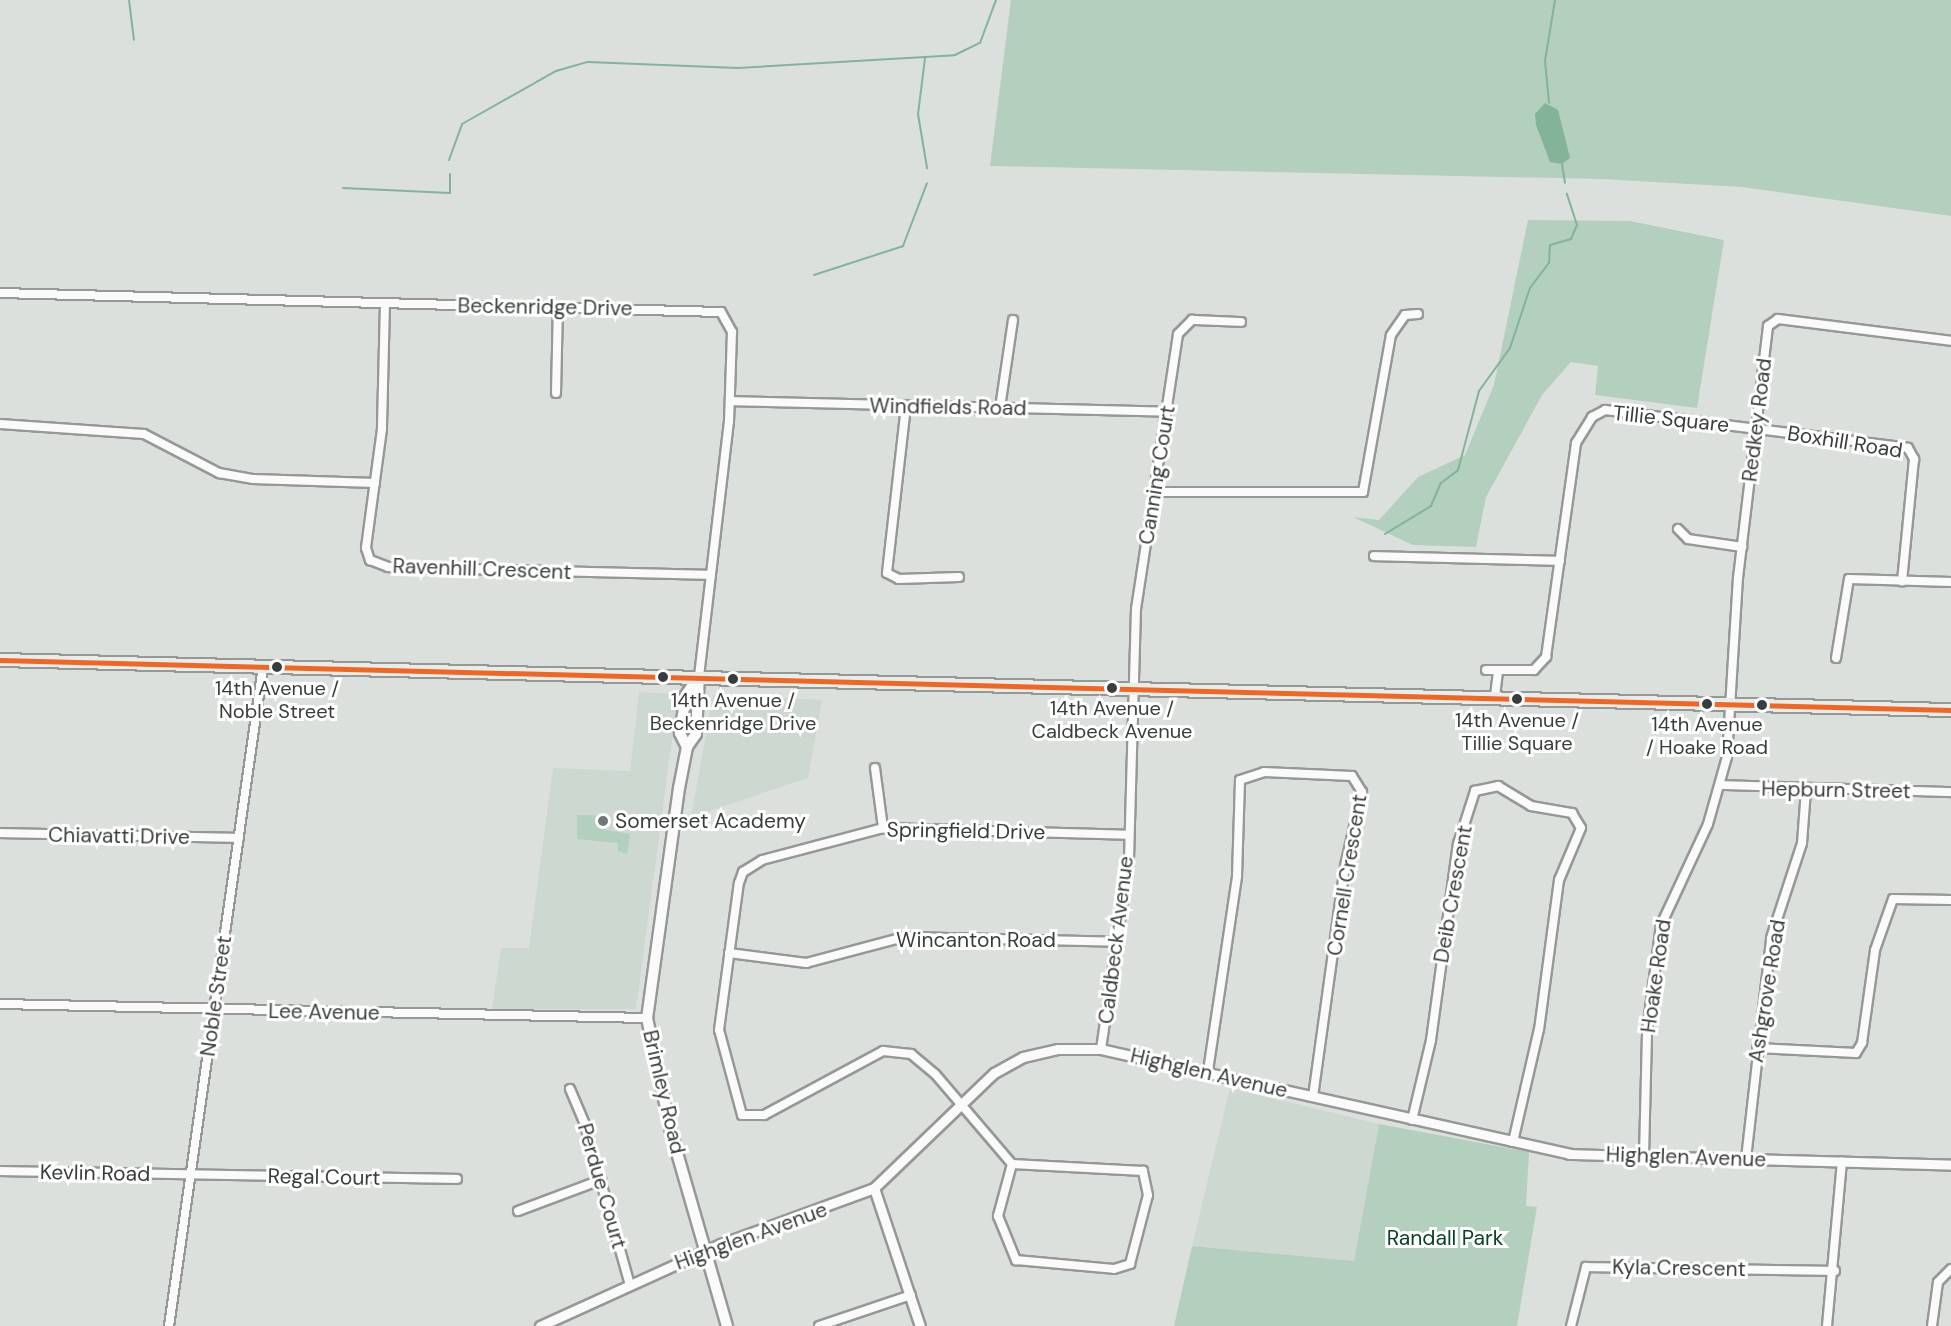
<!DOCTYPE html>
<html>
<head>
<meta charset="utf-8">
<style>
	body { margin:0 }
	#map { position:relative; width:1951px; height:1326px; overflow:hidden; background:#dbe0dd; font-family:"DM Sans",sans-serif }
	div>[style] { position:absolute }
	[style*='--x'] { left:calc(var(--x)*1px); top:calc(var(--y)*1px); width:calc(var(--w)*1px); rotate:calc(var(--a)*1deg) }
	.built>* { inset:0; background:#ccd8d0 }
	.green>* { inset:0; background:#b3cfbe }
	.water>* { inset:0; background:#83b399 }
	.stream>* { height:2px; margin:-1px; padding:0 1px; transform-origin:1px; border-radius:1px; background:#83b399 }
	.roads { filter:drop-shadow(2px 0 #959896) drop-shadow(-2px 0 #959896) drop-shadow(0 2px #959896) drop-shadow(0 -2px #959896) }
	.minor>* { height:8px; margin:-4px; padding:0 4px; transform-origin:4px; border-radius:4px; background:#fafafa }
	.tertiary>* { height:9px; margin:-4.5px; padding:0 4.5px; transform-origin:4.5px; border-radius:4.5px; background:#fafafa }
	.secondary>* { height:10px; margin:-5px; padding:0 5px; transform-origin:5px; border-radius:5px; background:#fafafa }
	.primary>* { height:12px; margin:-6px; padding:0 6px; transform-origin:6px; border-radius:6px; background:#e5eeea }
	.bus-1>* { height:4.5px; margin:-2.25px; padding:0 2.25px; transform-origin:2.25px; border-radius:2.25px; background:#f26522 }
	.dots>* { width:16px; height:16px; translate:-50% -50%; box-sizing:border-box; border:3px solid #fff; border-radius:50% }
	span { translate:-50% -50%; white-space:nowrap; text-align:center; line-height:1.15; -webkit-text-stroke:6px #fff; paint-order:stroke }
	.bus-label { font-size:20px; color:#393d3b }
	.street-label { font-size:21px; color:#393d3b }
	.poi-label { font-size:21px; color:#393d3b }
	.left { translate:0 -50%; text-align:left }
	.park-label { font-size:21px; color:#084128 }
</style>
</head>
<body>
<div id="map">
	<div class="built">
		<i style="clip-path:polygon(639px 692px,678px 694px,636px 1009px,492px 1009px,501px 948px,529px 948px,553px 768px,630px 771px)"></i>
		<i style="clip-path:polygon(713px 695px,822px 700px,808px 778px,691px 817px)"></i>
		<i style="clip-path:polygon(1230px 1088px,1379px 1124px,1354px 1261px,1192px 1246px)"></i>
	</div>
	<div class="green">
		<i style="clip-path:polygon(1011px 0,1951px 0,1951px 216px,1742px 187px,1602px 179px,990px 166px)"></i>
		<i style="clip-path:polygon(1528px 220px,1630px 221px,1724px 240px,1697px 408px,1595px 395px,1598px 366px,1571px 362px,1542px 395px,1486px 497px,1476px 547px,1413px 545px,1353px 517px,1379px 520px,1418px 477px,1465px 455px,1494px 385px)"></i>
		<i style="clip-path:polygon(577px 815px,608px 816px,606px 830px,630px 834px,627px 854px,618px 851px,618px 843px,577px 839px)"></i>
		<i style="clip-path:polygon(1379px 1124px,1529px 1152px,1526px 1206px,1537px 1207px,1517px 1326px,1174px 1326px,1192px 1246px,1354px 1261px)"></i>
	</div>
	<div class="water">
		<i style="clip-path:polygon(1545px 103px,1558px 110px,1570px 158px,1562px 164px,1550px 162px,1536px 125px,1535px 114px)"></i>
	</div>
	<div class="stream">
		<i style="--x:129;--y:0;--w:40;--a:82.9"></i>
		<i style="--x:925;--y:58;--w:56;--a:97.1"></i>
		<i style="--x:918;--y:114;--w:55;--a:80.5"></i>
		<i style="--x:1549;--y:103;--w:42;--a:-95.4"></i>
		<i style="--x:1545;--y:61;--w:62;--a:-80.7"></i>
		<i style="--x:449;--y:160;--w:38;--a:-70"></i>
		<i style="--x:462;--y:124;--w:108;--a:-29.4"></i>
		<i style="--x:556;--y:71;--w:33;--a:-16"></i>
		<i style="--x:588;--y:62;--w:150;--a:2.3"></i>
		<i style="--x:738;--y:68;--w:217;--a:-3.4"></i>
		<i style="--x:955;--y:55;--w:28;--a:-26"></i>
		<i style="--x:980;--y:43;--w:46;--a:-69.6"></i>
		<i style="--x:1562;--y:164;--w:19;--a:81"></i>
		<i style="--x:343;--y:188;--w:107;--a:2.7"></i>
		<i style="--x:450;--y:193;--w:19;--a:-90"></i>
		<i style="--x:814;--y:275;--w:94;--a:-18"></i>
		<i style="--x:903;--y:246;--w:67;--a:-69.1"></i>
		<i style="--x:1385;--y:534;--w:54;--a:-31.3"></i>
		<i style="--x:1431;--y:506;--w:25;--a:-67"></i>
		<i style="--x:1441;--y:483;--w:21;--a:-37"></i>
		<i style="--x:1458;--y:470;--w:82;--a:-75.1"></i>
		<i style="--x:1479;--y:391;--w:53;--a:-54.2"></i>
		<i style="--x:1510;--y:348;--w:63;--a:-71.6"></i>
		<i style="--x:1530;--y:288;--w:31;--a:-53"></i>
		<i style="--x:1549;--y:263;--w:18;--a:-87"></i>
		<i style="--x:1550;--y:245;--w:22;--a:-16"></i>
		<i style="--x:1571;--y:239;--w:15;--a:-67"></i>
		<i style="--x:1577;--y:225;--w:33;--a:-108"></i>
	</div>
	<div class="roads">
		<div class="minor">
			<i style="--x:0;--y:293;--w:721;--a:1.51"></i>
			<i style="--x:721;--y:312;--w:23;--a:61"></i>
			<i style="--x:732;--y:332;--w:89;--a:91.9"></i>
			<i style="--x:729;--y:421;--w:257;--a:96.7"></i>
			<i style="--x:385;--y:303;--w:126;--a:91.4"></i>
			<i style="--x:382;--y:429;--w:120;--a:97.7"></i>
			<i style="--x:366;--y:548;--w:13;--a:72"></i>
			<i style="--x:370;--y:560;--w:19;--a:21"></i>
			<i style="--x:388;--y:567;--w:323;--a:1.4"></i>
			<i style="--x:556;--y:393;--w:85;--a:-88.7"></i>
			<i style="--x:730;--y:401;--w:436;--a:1.4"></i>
			<i style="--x:906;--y:406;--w:168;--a:96.5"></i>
			<i style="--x:887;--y:573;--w:13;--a:27"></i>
			<i style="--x:899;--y:579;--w:60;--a:-1.9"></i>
			<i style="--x:1000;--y:408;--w:89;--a:-81.6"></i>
			<i style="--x:0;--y:424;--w:144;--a:4"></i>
			<i style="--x:144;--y:434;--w:85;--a:27.5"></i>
			<i style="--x:219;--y:473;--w:35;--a:10"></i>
			<i style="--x:253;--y:479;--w:122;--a:1.9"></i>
			<i style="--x:1154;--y:492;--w:209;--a:0"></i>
			<i style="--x:1363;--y:492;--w:159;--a:-79.9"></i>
			<i style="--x:1391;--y:335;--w:24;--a:-55"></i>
			<i style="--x:1405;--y:315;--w:13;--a:-4"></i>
			<i style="--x:1678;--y:529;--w:14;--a:45"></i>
			<i style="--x:1688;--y:539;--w:55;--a:8.4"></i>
			<i style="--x:1374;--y:556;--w:186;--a:1.5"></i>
			<i style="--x:1836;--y:658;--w:80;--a:-80.7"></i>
			<i style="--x:1849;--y:579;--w:102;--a:1.7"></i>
			<i style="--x:1486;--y:670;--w:48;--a:0"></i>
			<i style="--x:1534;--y:670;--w:18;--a:-47"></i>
			<i style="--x:1546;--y:657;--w:216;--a:-82"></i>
			<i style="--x:1576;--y:443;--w:31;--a:-58"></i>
			<i style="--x:1592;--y:417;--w:15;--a:-28"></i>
			<i style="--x:1605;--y:410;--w:305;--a:7.1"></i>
			<i style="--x:1908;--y:448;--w:13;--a:61"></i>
			<i style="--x:1914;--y:459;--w:123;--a:95.6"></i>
			<i style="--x:1495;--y:696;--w:26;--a:-83"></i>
			<i style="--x:875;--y:768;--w:61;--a:82.4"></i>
			<i style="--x:1722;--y:785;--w:229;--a:1.8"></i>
			<i style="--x:0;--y:833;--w:239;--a:1.2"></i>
			<i style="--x:729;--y:953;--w:78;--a:7.4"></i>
			<i style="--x:806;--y:963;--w:101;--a:-14.9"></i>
			<i style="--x:904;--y:937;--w:214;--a:1.3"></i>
			<i style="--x:0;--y:1004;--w:647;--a:1.24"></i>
			<i style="--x:1757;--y:1048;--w:99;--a:2.9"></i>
			<i style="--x:1856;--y:1053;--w:12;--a:-59"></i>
			<i style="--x:1862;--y:1043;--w:94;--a:-82"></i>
			<i style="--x:1875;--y:950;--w:54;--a:-70.6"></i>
			<i style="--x:1893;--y:899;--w:58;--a:1"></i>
			<i style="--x:1101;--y:1049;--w:192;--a:-81.6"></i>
			<i style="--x:1129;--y:859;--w:250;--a:-88.4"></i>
			<i style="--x:1136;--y:609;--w:278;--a:-81.3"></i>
			<i style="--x:1178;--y:334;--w:20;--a:-45"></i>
			<i style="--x:1192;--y:320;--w:49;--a:2.3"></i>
			<i style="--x:1208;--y:1071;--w:197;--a:-81.5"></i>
			<i style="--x:1237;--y:876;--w:96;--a:-88.2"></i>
			<i style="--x:1240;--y:780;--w:25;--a:-18"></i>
			<i style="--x:1264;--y:772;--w:88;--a:2.6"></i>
			<i style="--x:1352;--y:776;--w:19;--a:58"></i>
			<i style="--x:1362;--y:792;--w:76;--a:102.9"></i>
			<i style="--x:1345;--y:866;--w:233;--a:97.9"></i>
			<i style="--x:570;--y:1089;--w:39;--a:67"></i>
			<i style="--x:585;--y:1125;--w:166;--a:74.3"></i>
			<i style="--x:1412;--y:1120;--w:82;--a:-76.6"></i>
			<i style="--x:1431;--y:1040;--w:198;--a:-82.2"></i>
			<i style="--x:1458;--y:844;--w:56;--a:-72.2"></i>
			<i style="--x:1475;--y:791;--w:24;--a:-12"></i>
			<i style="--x:1498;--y:786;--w:39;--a:31"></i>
			<i style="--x:1531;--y:806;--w:42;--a:9.7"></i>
			<i style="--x:1572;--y:813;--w:17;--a:59"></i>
			<i style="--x:1581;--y:828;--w:56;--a:112.9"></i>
			<i style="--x:1559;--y:880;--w:150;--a:97.6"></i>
			<i style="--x:1539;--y:1029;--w:116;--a:103"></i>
			<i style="--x:1644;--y:1156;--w:125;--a:-88.6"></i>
			<i style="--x:1647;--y:1031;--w:107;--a:-82.5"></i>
			<i style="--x:1661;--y:925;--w:111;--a:-65"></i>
			<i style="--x:1708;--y:824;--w:70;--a:-74.2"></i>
			<i style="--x:1727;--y:757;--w:179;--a:-86.5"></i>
			<i style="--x:1738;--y:578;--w:254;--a:-83.2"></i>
			<i style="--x:1768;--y:326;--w:12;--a:-35"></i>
			<i style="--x:1778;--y:319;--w:174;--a:7.2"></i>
			<i style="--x:1746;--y:1159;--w:222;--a:-83.5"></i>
			<i style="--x:1771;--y:938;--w:100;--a:-71.9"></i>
			<i style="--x:1802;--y:843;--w:53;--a:-85.7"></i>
			<i style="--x:1012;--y:1164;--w:54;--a:105.1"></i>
			<i style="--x:998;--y:1216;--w:48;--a:67.8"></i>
			<i style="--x:1016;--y:1260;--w:98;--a:5.2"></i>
			<i style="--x:1114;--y:1269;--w:17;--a:-17"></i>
			<i style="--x:1130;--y:1264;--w:71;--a:-75.4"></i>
			<i style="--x:1148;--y:1195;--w:25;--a:-102"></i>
			<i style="--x:1143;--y:1171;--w:131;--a:-176.9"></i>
			<i style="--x:1012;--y:1164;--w:118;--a:-130.5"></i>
			<i style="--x:935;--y:1074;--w:31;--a:-140"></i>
			<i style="--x:911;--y:1054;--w:28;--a:-174"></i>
			<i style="--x:883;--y:1051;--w:135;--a:151.7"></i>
			<i style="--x:764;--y:1115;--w:22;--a:180"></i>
			<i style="--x:742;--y:1115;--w:88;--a:-105.1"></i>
			<i style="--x:719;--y:1030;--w:148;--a:-82.3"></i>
			<i style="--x:739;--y:883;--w:12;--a:-70"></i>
			<i style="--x:743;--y:872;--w:22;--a:-32"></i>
			<i style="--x:762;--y:860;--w:125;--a:-14.8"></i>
			<i style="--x:883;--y:828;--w:244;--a:1.6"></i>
			<i style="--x:0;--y:1171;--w:457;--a:1"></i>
			<i style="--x:518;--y:1211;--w:89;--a:-20.5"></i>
			<i style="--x:169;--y:1326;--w:667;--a:-81.89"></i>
			<i style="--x:819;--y:1326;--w:97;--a:-18.6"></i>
			<i style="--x:1571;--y:1326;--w:61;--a:-75.7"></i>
			<i style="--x:1586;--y:1267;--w:249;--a:0.9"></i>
			<i style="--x:1827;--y:1326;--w:165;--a:-84.8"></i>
			<i style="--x:1932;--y:1326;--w:44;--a:-82.2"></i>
			<i style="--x:1938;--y:1282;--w:18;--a:-45"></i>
		</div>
		<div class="tertiary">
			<i style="--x:874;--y:1188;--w:145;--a:71.6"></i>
			<i style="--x:540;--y:1326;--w:199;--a:-24.4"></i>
			<i style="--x:721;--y:1244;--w:163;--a:-20.1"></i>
			<i style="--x:874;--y:1188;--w:166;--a:-43.8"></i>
			<i style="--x:994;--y:1073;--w:33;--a:-29"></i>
			<i style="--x:1023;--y:1057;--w:36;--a:-13"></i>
			<i style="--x:1058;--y:1049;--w:43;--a:0"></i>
			<i style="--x:1101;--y:1049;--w:480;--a:12.6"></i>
			<i style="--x:1569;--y:1154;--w:382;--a:1.6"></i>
		</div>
		<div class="secondary">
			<i style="--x:699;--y:676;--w:58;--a:93"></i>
			<i style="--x:696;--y:734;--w:16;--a:125"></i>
			<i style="--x:687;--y:747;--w:42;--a:101"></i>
			<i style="--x:679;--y:788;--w:232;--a:97.9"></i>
			<i style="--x:647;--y:1018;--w:116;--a:78.1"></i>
			<i style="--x:671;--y:1132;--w:202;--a:73.9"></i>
			<i style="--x:687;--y:747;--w:16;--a:-117"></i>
			<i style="--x:680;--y:733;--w:38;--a:-81"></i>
			<i style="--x:686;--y:695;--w:23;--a:-56"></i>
		</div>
		<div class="primary">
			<i style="--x:0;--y:660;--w:1952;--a:1.47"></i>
		</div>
	</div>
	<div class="bus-1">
		<i style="--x:0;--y:660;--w:1952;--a:1.47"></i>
	</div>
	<div class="dots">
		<i style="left:277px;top:667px;background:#393d3b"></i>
		<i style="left:663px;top:677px;background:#393d3b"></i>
		<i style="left:733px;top:679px;background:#393d3b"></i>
		<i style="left:1112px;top:688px;background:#393d3b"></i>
		<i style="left:1517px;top:699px;background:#393d3b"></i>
		<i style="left:1707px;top:704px;background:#393d3b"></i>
		<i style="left:1762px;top:705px;background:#393d3b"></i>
		<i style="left:603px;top:821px;background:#727674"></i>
	</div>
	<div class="bus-label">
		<span style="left:277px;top:700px">14th Avenue /<br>Noble Street</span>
		<span style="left:733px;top:712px">14th Avenue /<br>Beckenridge Drive</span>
		<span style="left:1112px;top:720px">14th Avenue /<br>Caldbeck Avenue</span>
		<span style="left:1517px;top:732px">14th Avenue /<br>Tillie Square</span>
		<span style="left:1707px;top:736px">14th Avenue<br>/ Hoake Road</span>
	</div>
	<div class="street-label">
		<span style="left:545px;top:307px;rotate:1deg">Beckenridge Drive</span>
		<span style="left:948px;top:407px;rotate:1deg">Windfields Road</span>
		<span style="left:1671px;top:419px;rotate:6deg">Tillie Square</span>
		<span style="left:1757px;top:420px;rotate:-83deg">Redkey Road</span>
		<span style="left:1845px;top:442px;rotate:9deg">Boxhill Road</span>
		<span style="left:1157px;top:475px;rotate:-81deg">Canning Court</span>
		<span style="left:482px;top:569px;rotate:2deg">Ravenhill Crescent</span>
		<span style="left:1836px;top:790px;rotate:1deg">Hepburn Street</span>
		<span style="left:966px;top:831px;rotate:1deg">Springfield Drive</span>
		<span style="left:119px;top:836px;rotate:1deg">Chiavatti Drive</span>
		<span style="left:1347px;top:875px;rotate:-81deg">Cornell Crescent</span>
		<span style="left:1453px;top:894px;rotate:-80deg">Deib Crescent</span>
		<span style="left:976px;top:940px">Wincanton Road</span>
		<span style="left:1116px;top:940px;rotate:-83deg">Caldbeck Avenue</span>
		<span style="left:1656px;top:976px;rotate:-82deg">Hoake Road</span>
		<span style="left:1767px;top:991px;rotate:-81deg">Ashgrove Road</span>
		<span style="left:216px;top:996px;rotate:-82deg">Noble Street</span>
		<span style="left:324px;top:1012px;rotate:1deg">Lee Avenue</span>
		<span style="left:1209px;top:1073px;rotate:13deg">Highglen Avenue</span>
		<span style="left:664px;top:1092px;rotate:77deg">Brimley Road</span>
		<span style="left:1686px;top:1157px;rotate:2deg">Highglen Avenue</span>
		<span style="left:95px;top:1173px;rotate:1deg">Kevlin Road</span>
		<span style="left:324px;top:1177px;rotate:1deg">Regal Court</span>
		<span style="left:602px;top:1186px;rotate:74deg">Perdue Court</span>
		<span style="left:751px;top:1236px;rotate:-20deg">Highglen Avenue</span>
		<span style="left:1679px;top:1268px;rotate:1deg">Kyla Crescent</span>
	</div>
	<div class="poi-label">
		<span class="left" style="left:615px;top:821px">Somerset Academy</span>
	</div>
	<div class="park-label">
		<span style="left:1445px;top:1238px">Randall Park</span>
	</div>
</div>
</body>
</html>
